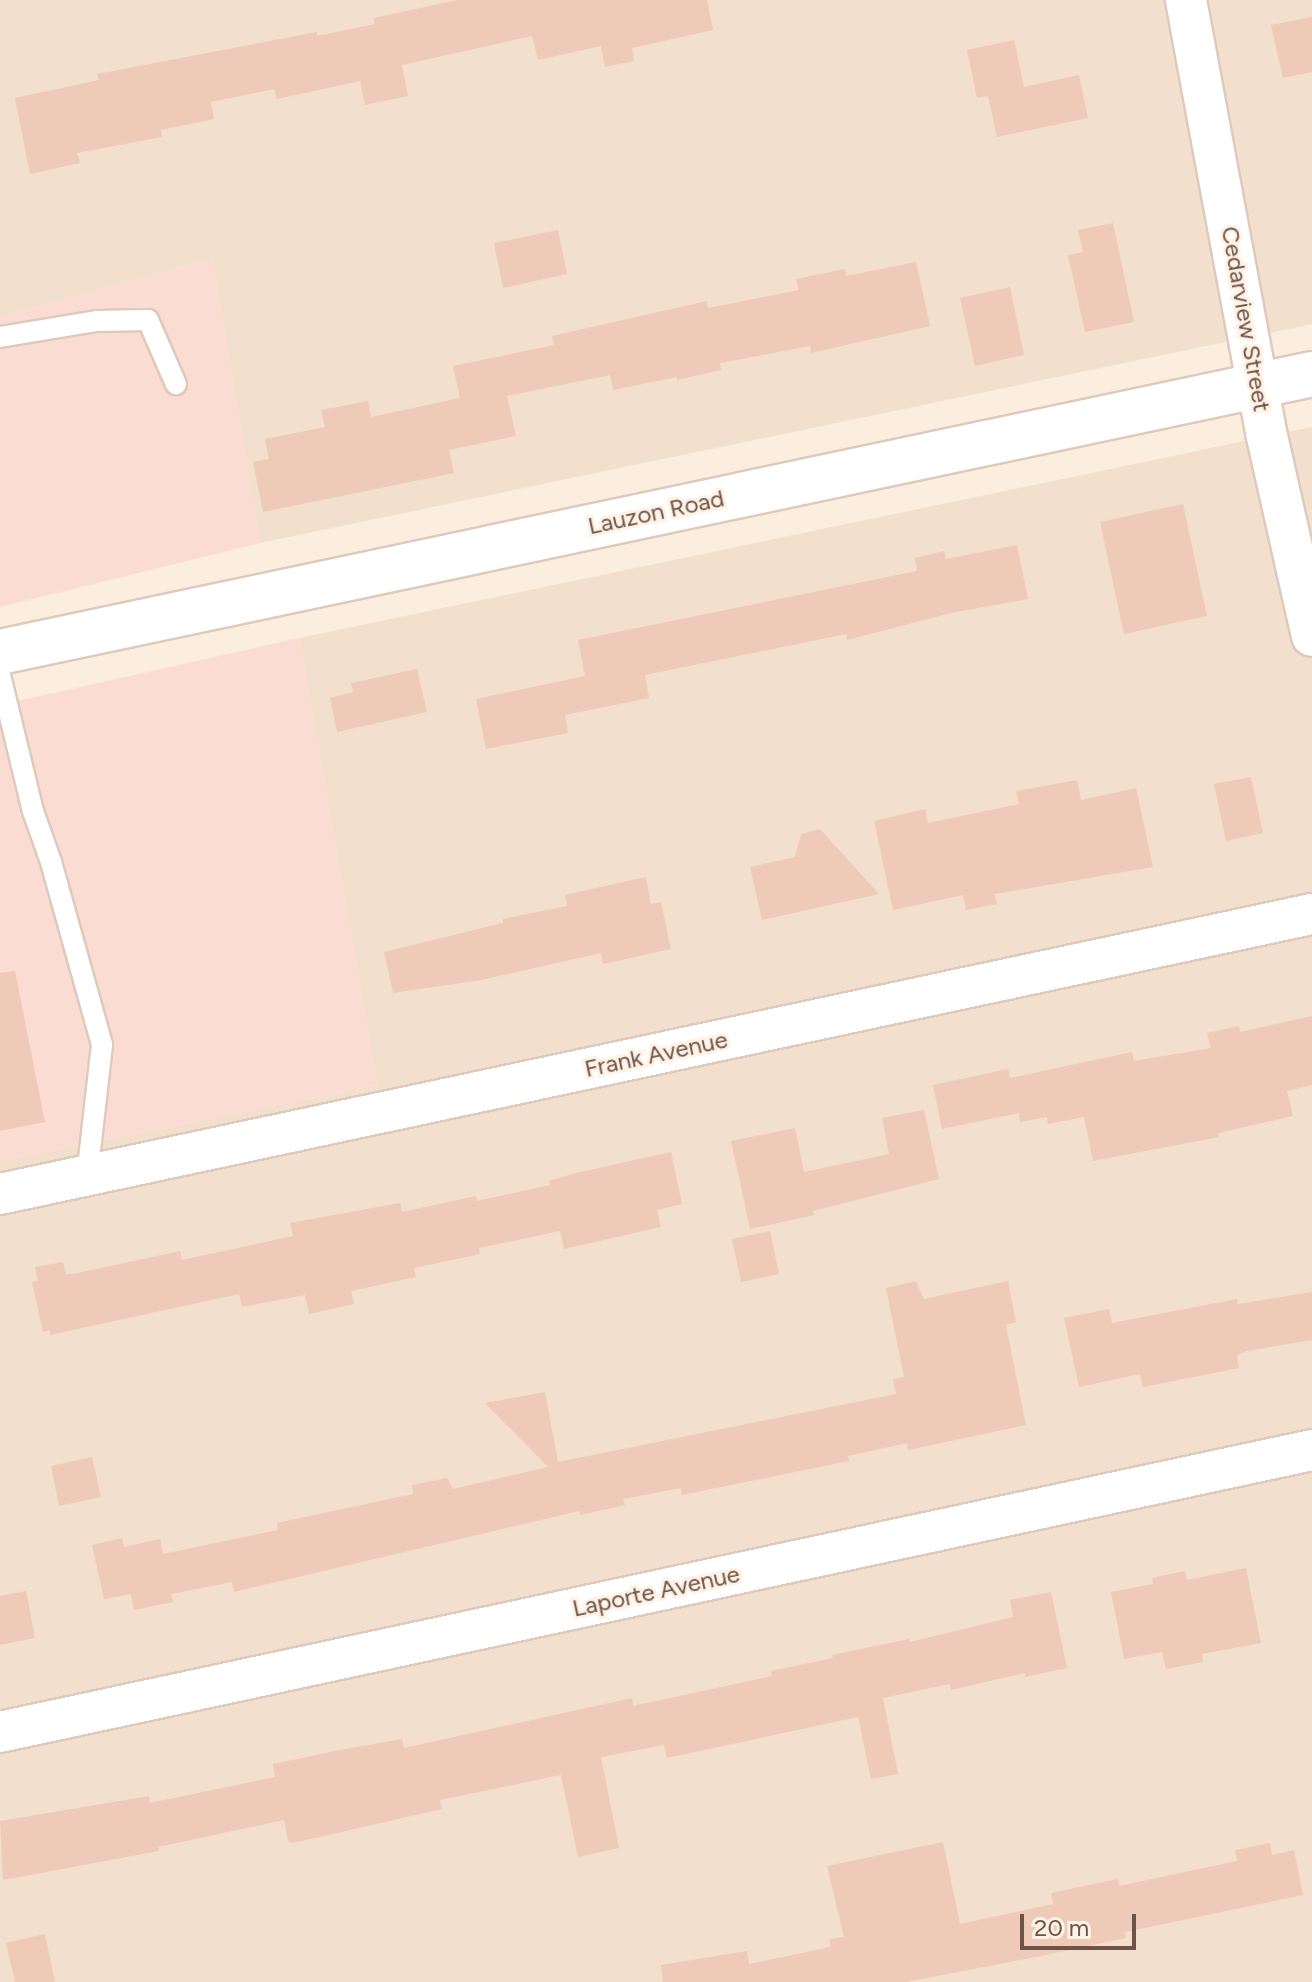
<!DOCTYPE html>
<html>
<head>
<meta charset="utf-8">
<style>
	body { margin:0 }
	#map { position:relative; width:1312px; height:1982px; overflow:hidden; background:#fbeedf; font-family:Figtree,sans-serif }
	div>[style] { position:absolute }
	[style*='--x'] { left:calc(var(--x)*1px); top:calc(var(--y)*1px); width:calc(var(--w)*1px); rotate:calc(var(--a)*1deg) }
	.residential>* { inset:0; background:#f2dfce }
	.commercial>* { inset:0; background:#fbdcd3 }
	.building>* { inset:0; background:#efcab8 }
	.roads { filter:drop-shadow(2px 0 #decabc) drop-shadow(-2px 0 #decabc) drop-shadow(0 2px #decabc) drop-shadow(0 -2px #decabc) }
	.lane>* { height:20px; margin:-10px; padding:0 10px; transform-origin:10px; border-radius:10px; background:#fff }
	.street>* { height:40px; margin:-20px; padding:0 20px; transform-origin:20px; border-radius:20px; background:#fff }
	.secondary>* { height:44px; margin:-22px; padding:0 22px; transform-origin:22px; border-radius:22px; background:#fff }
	span { translate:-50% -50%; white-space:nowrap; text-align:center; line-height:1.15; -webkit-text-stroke:6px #fef2e5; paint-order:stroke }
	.street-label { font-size:24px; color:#6f5349 }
	.scale { position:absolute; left:1020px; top:1914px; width:116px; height:36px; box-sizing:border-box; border:4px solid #6f5349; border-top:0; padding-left:10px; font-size:24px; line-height:28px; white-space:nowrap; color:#6f5349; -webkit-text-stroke:6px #fef2e5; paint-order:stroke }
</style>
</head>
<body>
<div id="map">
	<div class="residential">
		<i style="clip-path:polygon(0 0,1312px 0,1312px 324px,260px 543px,212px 259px,0 317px)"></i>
		<i style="clip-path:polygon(1312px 427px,1312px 1982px,0 1982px,0 1161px,377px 1085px,299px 638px)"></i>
	</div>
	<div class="commercial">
		<i style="clip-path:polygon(212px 259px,260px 543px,0 607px,0 317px)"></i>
		<i style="clip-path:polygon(299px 638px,377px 1085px,0 1161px,0 705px)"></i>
	</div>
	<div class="building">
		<i style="clip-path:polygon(457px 0,707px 0,713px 30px,632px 48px,634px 61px,605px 67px,601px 46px,538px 60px,532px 36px,402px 65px,408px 96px,365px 105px,360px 81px,277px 99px,274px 89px,211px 102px,214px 119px,161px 130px,162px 137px,77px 153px,80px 163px,30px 174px,15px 98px,99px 80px,97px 74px,317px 32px,317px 36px,375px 24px,374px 18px)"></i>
		<i style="clip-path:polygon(1312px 17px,1312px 72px,1283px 78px,1271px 25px)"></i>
		<i style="clip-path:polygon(1014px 40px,1024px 87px,1079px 75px,1088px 118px,997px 137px,988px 96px,977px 98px,967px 50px)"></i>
		<i style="clip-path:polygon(1113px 223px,1134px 322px,1085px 332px,1068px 255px,1083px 252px,1078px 230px)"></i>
		<i style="clip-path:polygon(558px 230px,567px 274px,503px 288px,494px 243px)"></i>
		<i style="clip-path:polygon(916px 262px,930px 326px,811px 353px,810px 346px,720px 363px,721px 370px,677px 380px,677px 377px,613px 390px,610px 375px,507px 396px,516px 436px,449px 450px,454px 473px,263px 512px,253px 462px,269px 459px,265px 439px,325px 427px,321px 410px,368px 401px,371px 417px,460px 398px,453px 366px,554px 345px,552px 336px,707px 301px,708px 308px,799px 290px,796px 279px,845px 269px,846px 276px)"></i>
		<i style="clip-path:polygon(1010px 287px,1024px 355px,975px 366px,960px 298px)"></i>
		<i style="clip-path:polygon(1183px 504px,1207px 616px,1124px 634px,1100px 522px)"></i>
		<i style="clip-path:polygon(1017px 545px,1028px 599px,951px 613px,847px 640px,846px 634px,645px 675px,649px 698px,565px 715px,568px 733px,486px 749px,476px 699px,585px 676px,578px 640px,917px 571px,915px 558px,944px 551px,946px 559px)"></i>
		<i style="clip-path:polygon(417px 669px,427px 712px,337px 732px,330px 698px,353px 692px,351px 683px)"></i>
		<i style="clip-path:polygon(1251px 777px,1263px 833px,1226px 841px,1214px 784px)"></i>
		<i style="clip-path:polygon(1077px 780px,1081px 800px,1136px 788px,1153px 867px,995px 894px,997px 904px,966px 910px,963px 895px,893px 910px,874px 821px,925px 809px,928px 823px,1019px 804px,1016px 791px)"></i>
		<i style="clip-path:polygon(820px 829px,879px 894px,762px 920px,750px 867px,795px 857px,801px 834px)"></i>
		<i style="clip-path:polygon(646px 877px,651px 904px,661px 902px,671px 949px,603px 964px,601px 953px,481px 980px,393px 993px,384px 952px,503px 923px,503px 919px,567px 906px,565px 895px)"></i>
		<i style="clip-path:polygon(15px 971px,45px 1122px,0 1131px,0 973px)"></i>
		<i style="clip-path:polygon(1312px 1016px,1312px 1085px,1287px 1091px,1293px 1116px,1218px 1133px,1219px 1137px,1093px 1161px,1084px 1117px,1048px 1124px,1047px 1117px,1020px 1122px,1019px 1113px,942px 1129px,933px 1085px,1008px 1069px,1010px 1078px,1132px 1052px,1134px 1061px,1211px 1048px,1207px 1033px,1239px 1026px,1240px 1032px)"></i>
		<i style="clip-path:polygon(924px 1110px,939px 1179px,813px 1211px,814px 1215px,750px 1229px,731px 1141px,795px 1128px,804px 1172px,889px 1154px,882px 1118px)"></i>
		<i style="clip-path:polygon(671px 1152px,682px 1204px,657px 1210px,661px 1227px,564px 1249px,560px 1231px,479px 1248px,480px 1254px,414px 1268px,416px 1277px,351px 1291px,354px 1304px,309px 1314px,305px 1295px,242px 1307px,239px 1294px,50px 1335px,50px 1330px,43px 1332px,32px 1282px,38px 1281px,35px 1267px,63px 1262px,66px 1274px,73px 1274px,180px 1251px,182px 1260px,293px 1236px,290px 1223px,400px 1203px,402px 1212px,476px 1196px,477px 1201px,550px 1185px,549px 1181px,576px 1173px)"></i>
		<i style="clip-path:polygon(770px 1231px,779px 1274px,741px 1282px,732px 1239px)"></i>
		<i style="clip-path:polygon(916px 1281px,924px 1299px,1008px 1281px,1016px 1322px,1006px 1325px,1026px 1425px,908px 1450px,907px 1443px,848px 1456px,849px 1461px,682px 1495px,681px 1488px,623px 1499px,625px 1505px,580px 1515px,579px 1511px,234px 1592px,232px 1582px,171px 1594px,173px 1602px,134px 1610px,131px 1594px,104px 1599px,92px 1545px,122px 1538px,124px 1547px,160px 1539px,163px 1554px,278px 1530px,277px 1523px,413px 1494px,412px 1485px,447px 1478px,453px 1489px,548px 1467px,485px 1403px,545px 1392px,558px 1462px,896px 1394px,893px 1379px,904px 1377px,886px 1288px)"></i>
		<i style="clip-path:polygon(1312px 1292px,1312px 1340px,1247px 1351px,1237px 1355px,1239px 1368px,1143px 1387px,1140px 1374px,1079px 1387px,1064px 1318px,1109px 1309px,1112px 1323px,1237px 1299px,1238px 1304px)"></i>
		<i style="clip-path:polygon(92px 1457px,101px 1497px,59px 1506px,51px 1466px)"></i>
		<i style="clip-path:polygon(1246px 1568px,1261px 1643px,1202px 1654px,1203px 1662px,1166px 1669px,1162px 1652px,1124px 1659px,1111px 1592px,1153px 1584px,1152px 1578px,1185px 1571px,1187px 1580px)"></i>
		<i style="clip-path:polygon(26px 1591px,35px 1638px,0 1645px,0 1596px)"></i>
		<i style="clip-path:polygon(1051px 1592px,1067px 1668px,1025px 1677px,1025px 1673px,951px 1690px,950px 1684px,883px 1698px,898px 1774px,871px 1779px,858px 1717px,667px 1758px,664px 1745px,601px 1757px,619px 1848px,578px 1857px,561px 1775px,440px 1800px,442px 1809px,293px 1843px,288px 1841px,284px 1820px,158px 1847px,159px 1851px,3px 1880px,0 1821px,149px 1796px,150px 1803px,275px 1777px,273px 1764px,340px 1750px,402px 1739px,404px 1748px,632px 1698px,633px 1706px,772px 1676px,771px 1671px,833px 1658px,832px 1655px,909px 1639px,910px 1642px,1013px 1617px,1010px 1600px)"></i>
		<i style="clip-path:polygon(943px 1842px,960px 1924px,1053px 1904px,1051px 1893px,1118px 1879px,1119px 1886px,1237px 1861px,1235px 1850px,1270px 1843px,1272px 1855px,1294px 1850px,1303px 1895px,1125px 1932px,1126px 1938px,1041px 1956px,906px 1982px,663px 1982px,661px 1965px,747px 1951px,749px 1964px,831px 1947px,829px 1939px,844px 1937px,827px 1866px)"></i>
		<i style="clip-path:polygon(45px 1934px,55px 1982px,15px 1982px,6px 1943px)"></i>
	</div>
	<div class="roads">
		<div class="lane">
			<i style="--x:0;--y:337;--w:98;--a:-9.4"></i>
			<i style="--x:97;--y:321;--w:51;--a:-1.1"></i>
			<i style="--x:148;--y:320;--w:70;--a:66.4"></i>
			<i style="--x:0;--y:675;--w:140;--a:76.4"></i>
			<i style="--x:33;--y:811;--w:54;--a:70.6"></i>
			<i style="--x:51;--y:862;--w:190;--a:74.4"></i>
			<i style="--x:102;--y:1045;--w:132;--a:96.5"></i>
		</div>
		<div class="street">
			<i style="--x:1186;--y:0;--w:439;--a:79.5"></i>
			<i style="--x:1266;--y:432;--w:209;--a:77.3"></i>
			<i style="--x:0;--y:1194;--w:1342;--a:-12.05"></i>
			<i style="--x:0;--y:1732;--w:1342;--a:-12.13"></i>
		</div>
		<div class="secondary">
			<i style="--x:0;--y:652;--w:1341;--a:-11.96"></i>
		</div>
	</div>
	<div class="street-label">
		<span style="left:1246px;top:319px;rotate:80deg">Cedarview Street</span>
		<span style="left:656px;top:512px;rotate:-12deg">Lauzon Road</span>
		<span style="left:656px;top:1054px;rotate:-12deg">Frank Avenue</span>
		<span style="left:656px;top:1591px;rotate:-12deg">Laporte Avenue</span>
	</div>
	<div class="scale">20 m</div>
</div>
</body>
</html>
